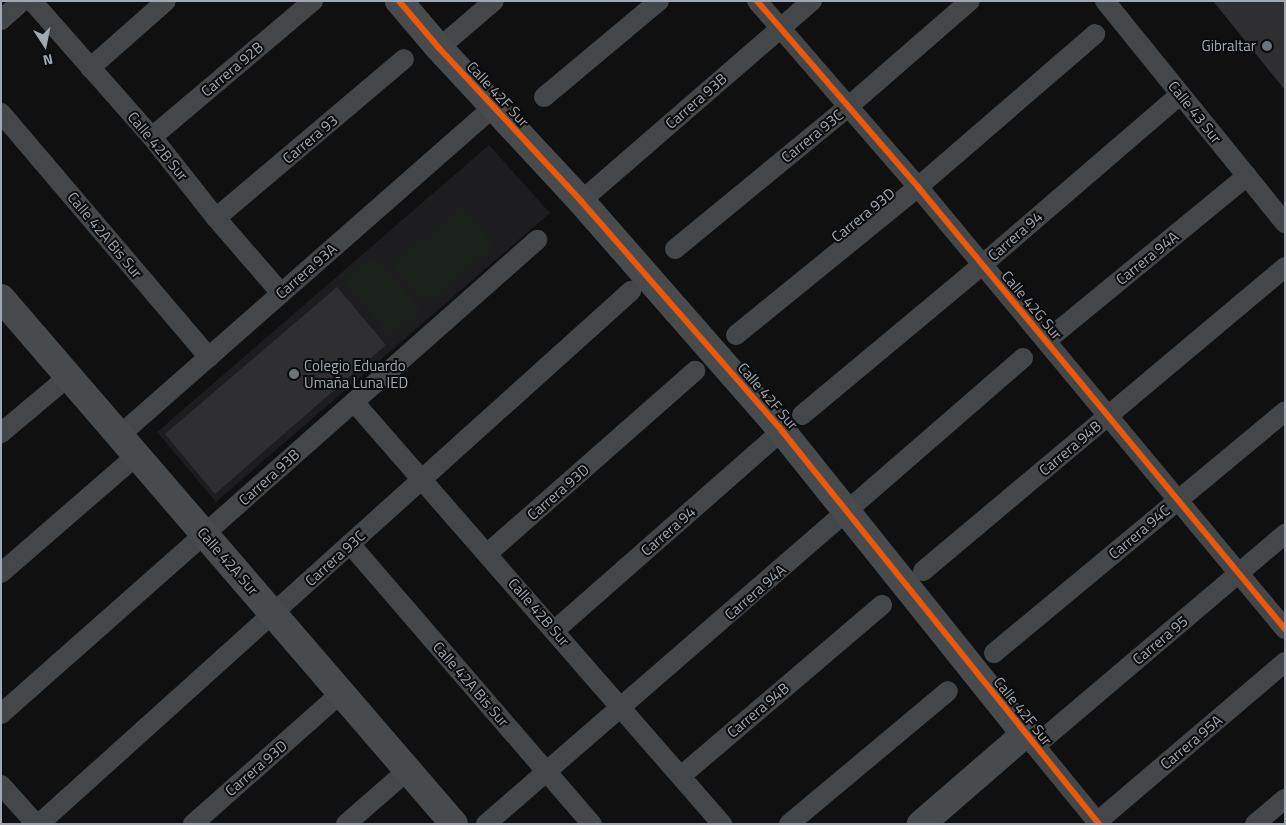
<!DOCTYPE html>
<html>
<head>
<meta charset="utf-8">
<style>
	body { margin:0 }
	#map { position:relative; width:1286px; height:825px; overflow:hidden; background:#101011; font-family:"Titillium Web",sans-serif }
	div>[style] { position:absolute }
	[style*='--x'] { left:calc(var(--x)*1px); top:calc(var(--y)*1px); width:calc(var(--w)*1px); rotate:calc(var(--a)*1deg) }
	.built>* { inset:0; background:#1d1d1f }
	.green>* { inset:0; background:#1a211b }
	.building>* { inset:0; background:#2f2f32 }
	.street>* { height:20px; margin:-10px; padding:0 10px; transform-origin:10px; border-radius:10px; background:#44474a }
	.secondary>* { height:28px; margin:-14px; padding:0 14px; transform-origin:14px; border-radius:14px; background:#484b4e }
	.cycleway>* { height:6px; margin:-3px; padding:0 3px; transform-origin:3px; border-radius:3px; background:#e8590c }
	.dots>* { width:14px; height:14px; translate:-50% -50%; box-sizing:border-box; border:2px solid #0b0b0c; border-radius:50% }
	span { translate:-50% -50%; white-space:nowrap; text-align:center; line-height:1.15; -webkit-text-stroke:4px #0b0b0c; paint-order:stroke }
	.poi-label { font-size:15px; color:#9fa9b4 }
	.right { translate:-100% -50%; text-align:right }
	.left { translate:0 -50%; text-align:left }
	.street-label { font-size:15px; color:#9fa9b4 }
	.frame { position:absolute; inset:0; border:2px solid #9fa9b4; pointer-events:none }
	.north { position:absolute; left:20px; top:20px; width:50px; height:50px; -webkit-text-stroke:4px #0b0b0c; paint-order:stroke; rotate:169deg; font-size:14px; font-weight:700; line-height:20px; text-align:center; color:#9fa9b4 }
	.north::after { content:''; display:block; margin:auto; width:18px; height:22px; background:#9fa9b4; clip-path:polygon(50% 0,100% 100%,50% 72%,0 100%) }
</style>
</head>
<body>
<div id="map">
	<div class="built">
		<i style="clip-path:polygon(489px 145px,550px 213px,216px 502px,157px 432px)"></i>
	</div>
	<div class="green">
		<i style="clip-path:polygon(462px 207px,494px 246px,424px 304px,392px 265px)"></i>
		<i style="clip-path:polygon(375px 256px,422px 310px,390px 337px,344px 282px)"></i>
	</div>
	<div class="building">
		<i style="clip-path:polygon(1213px 1px,1285px 1px,1285px 90px)"></i>
		<i style="clip-path:polygon(337px 287px,386px 345px,215px 494px,165px 434px)"></i>
	</div>
	<div class="street">
		<i style="--x:32;--y:1;--w:181;--a:48.6"></i>
		<i style="--x:152;--y:137;--w:103;--a:51.7"></i>
		<i style="--x:216;--y:218;--w:99;--a:49.1"></i>
		<i style="--x:757;--y:1;--w:246;--a:49.1"></i>
		<i style="--x:918;--y:187;--w:575;--a:50.3"></i>
		<i style="--x:1105;--y:1;--w:286;--a:51"></i>
		<i style="--x:1;--y:20;--w:28;--a:-42"></i>
		<i style="--x:439;--y:48;--w:72;--a:-40.5"></i>
		<i style="--x:90;--y:68;--w:101;--a:-41.4"></i>
		<i style="--x:544;--y:97;--w:150;--a:-39.9"></i>
		<i style="--x:1;--y:113;--w:321;--a:49.6"></i>
		<i style="--x:152;--y:137;--w:211;--a:-40.2"></i>
		<i style="--x:581;--y:201;--w:306;--a:-40.9"></i>
		<i style="--x:216;--y:218;--w:246;--a:-40.2"></i>
		<i style="--x:675;--y:249;--w:225;--a:-39.4"></i>
		<i style="--x:849;--y:106;--w:160;--a:-41"></i>
		<i style="--x:736;--y:335;--w:235;--a:-39.1"></i>
		<i style="--x:918;--y:187;--w:234;--a:-40.8"></i>
		<i style="--x:1046;--y:341;--w:260;--a:-39.4"></i>
		<i style="--x:354;--y:402;--w:560;--a:48.91"></i>
		<i style="--x:802;--y:415;--w:234;--a:-39.8"></i>
		<i style="--x:982;--y:265;--w:262;--a:-40.7"></i>
		<i style="--x:1;--y:433;--w:89;--a:-40"></i>
		<i style="--x:120;--y:435;--w:497;--a:-41.3"></i>
		<i style="--x:350;--y:544;--w:370;--a:49.2"></i>
		<i style="--x:488;--y:553;--w:276;--a:-41.3"></i>
		<i style="--x:923;--y:571;--w:473;--a:-40"></i>
		<i style="--x:1;--y:573;--w:180;--a:-40.9"></i>
		<i style="--x:554;--y:631;--w:303;--a:-41.3"></i>
		<i style="--x:994;--y:653;--w:378;--a:-39.7"></i>
		<i style="--x:1;--y:714;--w:716;--a:-41.49"></i>
		<i style="--x:1027;--y:736;--w:114;--a:50.7"></i>
		<i style="--x:1035;--y:746;--w:328;--a:-40.3"></i>
		<i style="--x:681;--y:776;--w:264;--a:-40.4"></i>
		<i style="--x:1;--y:785;--w:52;--a:48.1"></i>
		<i style="--x:1097;--y:822;--w:247;--a:-40.4"></i>
		<i style="--x:39;--y:824;--w:797;--a:-42"></i>
		<i style="--x:193;--y:824;--w:198;--a:-41.5"></i>
		<i style="--x:346;--y:824;--w:82;--a:-41.1"></i>
		<i style="--x:486;--y:824;--w:711;--a:-40.95"></i>
		<i style="--x:789;--y:824;--w:207;--a:-39.9"></i>
		<i style="--x:1255;--y:824;--w:39;--a:-40"></i>
	</div>
	<div class="secondary">
		<i style="--x:399;--y:1;--w:62;--a:49.6"></i>
		<i style="--x:439;--y:48;--w:209;--a:47.1"></i>
		<i style="--x:581;--y:201;--w:305;--a:48.8"></i>
		<i style="--x:782;--y:431;--w:388;--a:51.3"></i>
		<i style="--x:1025;--y:734;--w:138;--a:139.1"></i>
		<i style="--x:1;--y:298;--w:694;--a:49.26"></i>
	</div>
	<div class="cycleway">
		<i style="--x:399;--y:1;--w:62;--a:49.6"></i>
		<i style="--x:439;--y:48;--w:209;--a:47.1"></i>
		<i style="--x:581;--y:201;--w:305;--a:48.8"></i>
		<i style="--x:782;--y:431;--w:505;--a:51.11"></i>
		<i style="--x:757;--y:1;--w:246;--a:49.1"></i>
		<i style="--x:918;--y:187;--w:575;--a:50.3"></i>
	</div>
	<div class="dots">
		<i style="left:1267px;top:46px;background:#6d737b"></i>
		<i style="left:294px;top:374px;background:#6d737b"></i>
	</div>
	<div class="poi-label">
		<span class="right" style="left:1256px;top:46px">Gibraltar</span>
		<span class="left" style="left:304px;top:374px">Colegio Eduardo<br>Umaña Luna IED</span>
	</div>
	<div class="street-label">
		<span style="left:232px;top:69px;rotate:-40deg">Carrera 92B</span>
		<span style="left:498px;top:94px;rotate:47deg">Calle 42F Sur</span>
		<span style="left:696px;top:101px;rotate:-41deg">Carrera 93B</span>
		<span style="left:1195px;top:112px;rotate:51deg">Calle 43 Sur</span>
		<span style="left:812px;top:136px;rotate:-39deg">Carrera 93C</span>
		<span style="left:310px;top:139px;rotate:-40deg">Carrera 93</span>
		<span style="left:158px;top:146px;rotate:50deg">Calle 42B Sur</span>
		<span style="left:863px;top:215px;rotate:-39deg">Carrera 93D</span>
		<span style="left:105px;top:235px;rotate:50deg">Calle 42A Bis Sur</span>
		<span style="left:1015px;top:236px;rotate:-41deg">Carrera 94</span>
		<span style="left:1147px;top:258px;rotate:-39deg">Carrera 94A</span>
		<span style="left:306px;top:271px;rotate:-41deg">Carrera 93A</span>
		<span style="left:1032px;top:305px;rotate:50deg">Calle 42G Sur</span>
		<span style="left:768px;top:396px;rotate:49deg">Calle 42F Sur</span>
		<span style="left:1070px;top:448px;rotate:-40deg">Carrera 94B</span>
		<span style="left:269px;top:477px;rotate:-42deg">Carrera 93B</span>
		<span style="left:558px;top:492px;rotate:-41deg">Carrera 93D</span>
		<span style="left:668px;top:531px;rotate:-41deg">Carrera 94</span>
		<span style="left:1139px;top:532px;rotate:-40deg">Carrera 94C</span>
		<span style="left:335px;top:558px;rotate:-42deg">Carrera 93C</span>
		<span style="left:228px;top:561px;rotate:49deg">Calle 42A Sur</span>
		<span style="left:755px;top:592px;rotate:-41deg">Carrera 94A</span>
		<span style="left:539px;top:612px;rotate:49deg">Calle 42B Sur</span>
		<span style="left:1160px;top:640px;rotate:-40deg">Carrera 95</span>
		<span style="left:471px;top:684px;rotate:49deg">Calle 42A Bis Sur</span>
		<span style="left:758px;top:710px;rotate:-40deg">Carrera 94B</span>
		<span style="left:1023px;top:711px;rotate:51deg">Calle 42F Sur</span>
		<span style="left:1191px;top:742px;rotate:-40deg">Carrera 95A</span>
		<span style="left:256px;top:768px;rotate:-41deg">Carrera 93D</span>
	</div>
	<div class="frame"></div>
	<div class="north">N</div>
</div>
</body>
</html>
